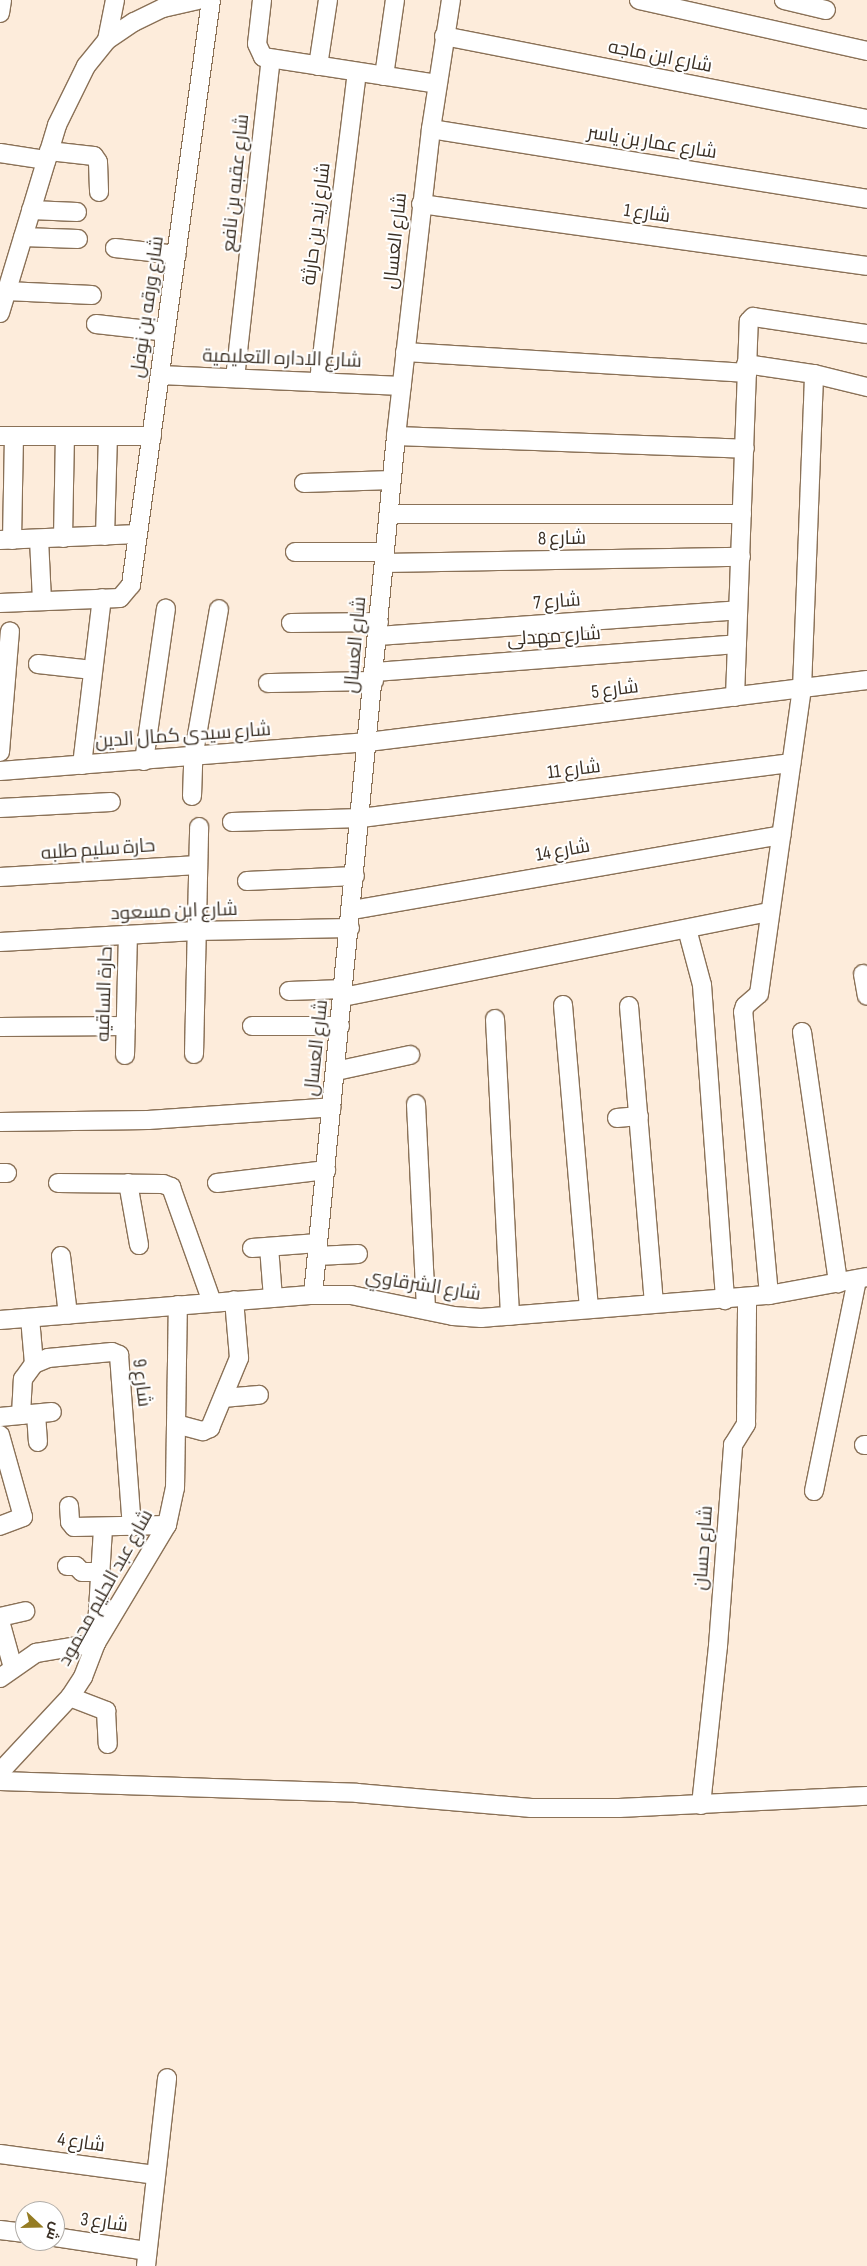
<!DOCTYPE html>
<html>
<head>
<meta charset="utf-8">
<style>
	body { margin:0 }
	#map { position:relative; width:867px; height:2266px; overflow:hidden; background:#fdecdb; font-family:"Sofia Sans Condensed",Cairo,sans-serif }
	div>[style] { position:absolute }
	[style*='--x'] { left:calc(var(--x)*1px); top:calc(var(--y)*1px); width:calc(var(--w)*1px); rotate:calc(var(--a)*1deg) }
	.roads { filter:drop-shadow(1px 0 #8a7157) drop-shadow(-1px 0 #8a7157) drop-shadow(0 1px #8a7157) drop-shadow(0 -1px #8a7157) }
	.street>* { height:18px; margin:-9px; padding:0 9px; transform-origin:9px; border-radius:9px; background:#fff }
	span { translate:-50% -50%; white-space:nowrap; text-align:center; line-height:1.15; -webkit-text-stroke:4px #fff; paint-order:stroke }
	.street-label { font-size:19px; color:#3a2f24 }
	.north { position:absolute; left:15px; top:2201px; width:50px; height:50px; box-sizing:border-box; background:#fff; border:1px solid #b0aca7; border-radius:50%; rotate:111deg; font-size:14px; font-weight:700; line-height:20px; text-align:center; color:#3a2f24 }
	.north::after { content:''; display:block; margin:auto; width:18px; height:22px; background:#957c23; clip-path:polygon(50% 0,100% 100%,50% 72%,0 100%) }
</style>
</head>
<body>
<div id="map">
	<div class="roads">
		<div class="street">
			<i style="--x:262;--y:0;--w:44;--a:96.5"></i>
			<i style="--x:257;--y:44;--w:14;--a:65"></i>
			<i style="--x:263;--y:57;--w:176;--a:8.8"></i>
			<i style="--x:639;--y:0;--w:234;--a:12.6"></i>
			<i style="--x:784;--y:0;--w:43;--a:13.4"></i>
			<i style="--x:0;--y:13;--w:13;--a:-81"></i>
			<i style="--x:444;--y:36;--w:431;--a:11.1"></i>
			<i style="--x:107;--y:40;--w:41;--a:-78.7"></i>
			<i style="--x:318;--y:66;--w:67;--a:-81.4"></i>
			<i style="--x:384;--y:76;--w:77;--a:-81.8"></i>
			<i style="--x:431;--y:129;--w:442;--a:9.1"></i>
			<i style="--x:49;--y:151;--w:45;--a:6.3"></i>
			<i style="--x:94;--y:156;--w:7;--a:56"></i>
			<i style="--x:98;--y:162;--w:30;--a:88"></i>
			<i style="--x:0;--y:153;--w:47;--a:8.7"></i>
			<i style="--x:421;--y:204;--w:450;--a:7.9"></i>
			<i style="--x:31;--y:210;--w:46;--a:2.5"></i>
			<i style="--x:23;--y:237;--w:55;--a:2.1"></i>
			<i style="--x:115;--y:248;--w:62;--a:6.4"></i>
			<i style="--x:6;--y:291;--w:86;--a:2.7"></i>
			<i style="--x:0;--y:313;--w:196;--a:-73.1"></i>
			<i style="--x:57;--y:125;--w:66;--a:-63.8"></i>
			<i style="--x:86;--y:66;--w:33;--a:-51"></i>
			<i style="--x:107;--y:40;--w:32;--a:-34"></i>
			<i style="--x:134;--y:22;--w:32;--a:-26"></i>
			<i style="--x:163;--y:8;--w:35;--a:-13"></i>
			<i style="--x:96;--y:324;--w:70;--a:6.5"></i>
			<i style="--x:405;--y:352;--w:343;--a:3.5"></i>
			<i style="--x:746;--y:364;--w:69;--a:8.4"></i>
			<i style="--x:814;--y:374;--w:55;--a:13.8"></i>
			<i style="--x:160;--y:375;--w:242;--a:2.6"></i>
			<i style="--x:235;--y:378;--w:321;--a:-83.6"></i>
			<i style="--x:319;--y:381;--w:311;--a:-83"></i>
			<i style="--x:0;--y:436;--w:152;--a:0"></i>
			<i style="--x:396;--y:436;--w:349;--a:2.1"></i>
			<i style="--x:304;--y:483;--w:88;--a:-2"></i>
			<i style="--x:389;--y:514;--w:353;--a:0"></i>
			<i style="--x:105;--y:536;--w:100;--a:-88.3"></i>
			<i style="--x:63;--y:538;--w:102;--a:-88.9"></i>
			<i style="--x:39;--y:539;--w:61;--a:87.2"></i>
			<i style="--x:0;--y:540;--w:138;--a:-2.5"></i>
			<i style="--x:12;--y:540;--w:104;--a:-88.9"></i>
			<i style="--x:295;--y:552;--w:90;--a:0"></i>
			<i style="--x:384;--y:563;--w:357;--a:-1"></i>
			<i style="--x:0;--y:603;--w:120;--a:-2.4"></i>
			<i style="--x:120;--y:598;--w:17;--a:-50"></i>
			<i style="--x:131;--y:585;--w:590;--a:-82.21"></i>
			<i style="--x:291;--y:623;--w:88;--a:-0.7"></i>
			<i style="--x:378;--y:636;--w:361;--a:-4.1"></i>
			<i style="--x:38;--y:664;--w:55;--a:6.2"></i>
			<i style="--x:375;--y:672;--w:363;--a:-4.4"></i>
			<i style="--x:268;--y:683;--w:106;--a:-1.1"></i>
			<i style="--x:735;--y:697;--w:376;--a:-87.9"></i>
			<i style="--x:749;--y:321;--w:6;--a:-45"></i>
			<i style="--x:753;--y:317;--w:115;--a:8.5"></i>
			<i style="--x:0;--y:752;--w:121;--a:-85.3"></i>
			<i style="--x:144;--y:761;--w:154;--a:-81.8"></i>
			<i style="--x:82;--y:765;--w:168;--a:-83.2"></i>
			<i style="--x:0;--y:771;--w:369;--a:-4.5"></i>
			<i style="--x:368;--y:742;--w:503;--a:-7.08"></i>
			<i style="--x:192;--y:796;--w:38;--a:-88"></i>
			<i style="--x:193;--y:758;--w:151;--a:-80.1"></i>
			<i style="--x:0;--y:808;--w:111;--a:-3.1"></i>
			<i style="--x:232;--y:822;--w:129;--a:-1.8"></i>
			<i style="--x:361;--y:818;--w:434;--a:-7.3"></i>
			<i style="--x:0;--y:877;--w:198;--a:-3.5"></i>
			<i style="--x:247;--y:881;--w:108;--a:-2.7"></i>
			<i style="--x:352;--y:910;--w:436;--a:-9.9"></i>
			<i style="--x:687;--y:929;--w:58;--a:75"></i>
			<i style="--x:702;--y:985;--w:316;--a:85.8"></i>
			<i style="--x:0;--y:942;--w:196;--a:-3.2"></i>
			<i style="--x:196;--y:931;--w:154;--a:-1.1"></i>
			<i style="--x:863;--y:974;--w:22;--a:80"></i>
			<i style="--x:289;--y:991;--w:55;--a:-2.1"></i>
			<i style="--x:343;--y:997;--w:434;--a:-11.3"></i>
			<i style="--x:563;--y:1005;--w:305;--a:85.1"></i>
			<i style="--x:629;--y:1006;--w:298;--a:85.2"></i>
			<i style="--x:495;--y:1019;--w:297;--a:87.1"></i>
			<i style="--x:252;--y:1026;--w:88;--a:0"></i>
			<i style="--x:0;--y:1027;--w:126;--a:-0.5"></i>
			<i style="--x:802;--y:1032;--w:254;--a:81.8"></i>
			<i style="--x:194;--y:1054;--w:227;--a:-88.7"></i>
			<i style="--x:125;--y:1055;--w:120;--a:-88.6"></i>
			<i style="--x:336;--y:1071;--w:76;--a:-12.2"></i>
			<i style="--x:416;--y:1104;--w:206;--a:87.2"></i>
			<i style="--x:617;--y:1118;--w:22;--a:-5"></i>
			<i style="--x:0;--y:1122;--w:148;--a:-0.8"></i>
			<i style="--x:148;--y:1120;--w:184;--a:-4"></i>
			<i style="--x:0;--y:1173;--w:7;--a:0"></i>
			<i style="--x:58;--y:1183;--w:105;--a:0.5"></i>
			<i style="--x:163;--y:1184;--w:9;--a:21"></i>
			<i style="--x:171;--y:1187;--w:122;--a:70.4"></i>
			<i style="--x:128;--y:1183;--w:63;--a:79.9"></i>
			<i style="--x:217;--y:1183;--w:110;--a:-6.8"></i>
			<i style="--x:269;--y:1247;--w:51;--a:85.5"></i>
			<i style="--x:252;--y:1248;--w:66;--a:-4.3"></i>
			<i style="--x:61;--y:1256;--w:59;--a:83.2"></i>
			<i style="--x:317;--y:1256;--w:41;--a:-2.8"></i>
			<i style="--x:313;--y:1295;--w:863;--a:-84.48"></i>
			<i style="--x:396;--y:436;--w:309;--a:-83.5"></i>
			<i style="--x:431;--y:129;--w:131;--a:-81.2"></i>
			<i style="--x:769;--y:1295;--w:284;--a:-95.2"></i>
			<i style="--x:743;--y:1012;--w:6;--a:-72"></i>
			<i style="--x:745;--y:1006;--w:18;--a:-41"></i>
			<i style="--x:759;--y:994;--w:308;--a:-82"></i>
			<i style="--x:802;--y:689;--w:315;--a:-87.8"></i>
			<i style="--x:30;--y:1318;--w:46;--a:85"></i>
			<i style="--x:0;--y:1320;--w:314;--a:-4.6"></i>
			<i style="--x:313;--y:1295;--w:38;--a:0"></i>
			<i style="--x:351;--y:1295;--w:104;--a:11.6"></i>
			<i style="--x:453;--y:1316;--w:28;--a:4"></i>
			<i style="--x:481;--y:1318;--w:289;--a:-4.6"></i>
			<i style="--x:769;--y:1295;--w:100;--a:-10.4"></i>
			<i style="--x:223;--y:1398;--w:36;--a:-5"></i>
			<i style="--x:36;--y:1414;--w:28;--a:86"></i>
			<i style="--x:21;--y:1415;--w:36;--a:-87"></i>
			<i style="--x:23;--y:1379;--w:19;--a:-54"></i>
			<i style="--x:34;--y:1364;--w:15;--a:-23"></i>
			<i style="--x:48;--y:1358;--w:64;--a:-5.4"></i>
			<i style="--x:112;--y:1352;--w:8;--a:23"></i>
			<i style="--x:119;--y:1355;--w:172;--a:85.7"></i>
			<i style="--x:0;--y:1417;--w:52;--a:-5.5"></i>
			<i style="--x:176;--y:1424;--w:28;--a:15"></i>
			<i style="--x:203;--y:1431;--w:8;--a:-23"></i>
			<i style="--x:210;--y:1428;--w:76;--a:-67.5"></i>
			<i style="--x:239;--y:1358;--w:58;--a:-94.9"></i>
			<i style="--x:0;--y:1435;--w:85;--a:74.3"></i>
			<i style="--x:23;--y:1517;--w:25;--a:159"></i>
			<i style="--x:864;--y:1445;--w:3;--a:0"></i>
			<i style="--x:814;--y:1491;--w:216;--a:-78.5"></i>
			<i style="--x:69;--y:1506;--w:16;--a:86"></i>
			<i style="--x:70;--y:1522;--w:6;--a:51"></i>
			<i style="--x:74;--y:1527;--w:93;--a:-1.2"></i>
			<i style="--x:67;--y:1566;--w:9;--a:0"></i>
			<i style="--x:76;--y:1566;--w:8;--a:45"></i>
			<i style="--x:82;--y:1572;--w:18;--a:0"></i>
			<i style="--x:0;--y:1617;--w:26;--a:-13"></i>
			<i style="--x:0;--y:1621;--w:49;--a:74.5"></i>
			<i style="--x:0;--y:1678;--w:44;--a:-34.8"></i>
			<i style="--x:36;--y:1653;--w:61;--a:-9.5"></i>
			<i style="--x:96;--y:1643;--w:115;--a:-86.5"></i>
			<i style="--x:70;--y:1697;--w:39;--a:21"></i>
			<i style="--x:106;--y:1711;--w:33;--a:87"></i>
			<i style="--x:0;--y:1772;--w:103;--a:-47"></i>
			<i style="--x:70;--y:1697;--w:24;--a:-57"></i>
			<i style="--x:83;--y:1677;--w:36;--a:-69"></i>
			<i style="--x:96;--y:1643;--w:138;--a:-59"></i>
			<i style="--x:167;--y:1525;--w:38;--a:-78"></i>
			<i style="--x:175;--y:1488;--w:183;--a:-89.1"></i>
			<i style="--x:0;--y:1781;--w:357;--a:1.9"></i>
			<i style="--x:357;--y:1793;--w:175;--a:4.9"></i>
			<i style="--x:531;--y:1808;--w:88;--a:0"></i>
			<i style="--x:619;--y:1808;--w:248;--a:-2.8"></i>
			<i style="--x:701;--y:1805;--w:160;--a:-83.9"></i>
			<i style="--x:718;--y:1646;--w:202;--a:-85.7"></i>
			<i style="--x:733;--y:1445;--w:25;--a:-58"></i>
			<i style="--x:746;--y:1424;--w:126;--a:-89.5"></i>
			<i style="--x:0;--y:2154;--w:156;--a:7.7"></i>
			<i style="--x:0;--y:2230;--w:25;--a:7"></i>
			<i style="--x:55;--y:2237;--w:92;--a:8.7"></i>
			<i style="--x:146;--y:2266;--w:189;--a:-83.6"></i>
		</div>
	</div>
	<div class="street-label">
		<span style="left:660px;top:57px;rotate:11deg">شارع ابن ماجه</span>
		<span style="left:652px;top:143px;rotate:9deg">شارع عمار بن ياسر</span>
		<span style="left:236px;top:183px;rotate:-84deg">شارع عقبه بن نافع</span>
		<span style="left:647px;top:214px;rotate:8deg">شارع 1</span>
		<span style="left:317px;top:224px;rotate:-83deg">شارع زيد بن حارثة</span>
		<span style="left:396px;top:241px;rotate:-84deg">شارع العسال</span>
		<span style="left:148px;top:307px;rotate:-82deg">شارع ورقه بن نوفل</span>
		<span style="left:282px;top:359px;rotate:2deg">شارع الاداره التعليمية</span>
		<span style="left:562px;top:539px;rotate:-1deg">شارع 8</span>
		<span style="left:557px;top:602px;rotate:-4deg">شارع 7</span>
		<span style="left:554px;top:637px;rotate:-4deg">شارع مهدلى</span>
		<span style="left:356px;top:645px;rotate:-85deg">شارع العسال</span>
		<span style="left:615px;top:690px;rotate:-7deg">شارع 5</span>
		<span style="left:183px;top:736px;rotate:-4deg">شارع سيدى كمال الدين</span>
		<span style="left:574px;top:770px;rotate:-7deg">شارع 11</span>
		<span style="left:98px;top:850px;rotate:-4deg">حارة سليم طلبه</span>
		<span style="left:563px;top:851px;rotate:-10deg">شارع 14</span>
		<span style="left:174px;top:912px;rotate:-2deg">شارع ابن مسعود</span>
		<span style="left:105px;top:994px;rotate:-88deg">حارة الساقيه</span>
		<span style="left:317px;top:1048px;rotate:-84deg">شارع العسال</span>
		<span style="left:423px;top:1286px;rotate:9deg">شارع الشرقاوي</span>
		<span style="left:141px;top:1383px;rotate:83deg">شارع 9</span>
		<span style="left:704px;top:1548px;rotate:-86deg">شارع حسان</span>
		<span style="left:106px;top:1588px;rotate:-61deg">شارع عبد الحليم محمود</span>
		<span style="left:81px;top:2143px;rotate:8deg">شارع 4</span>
		<span style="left:104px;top:2223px;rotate:8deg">شارع 3</span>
	</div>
	<div class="north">ش</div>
</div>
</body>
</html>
